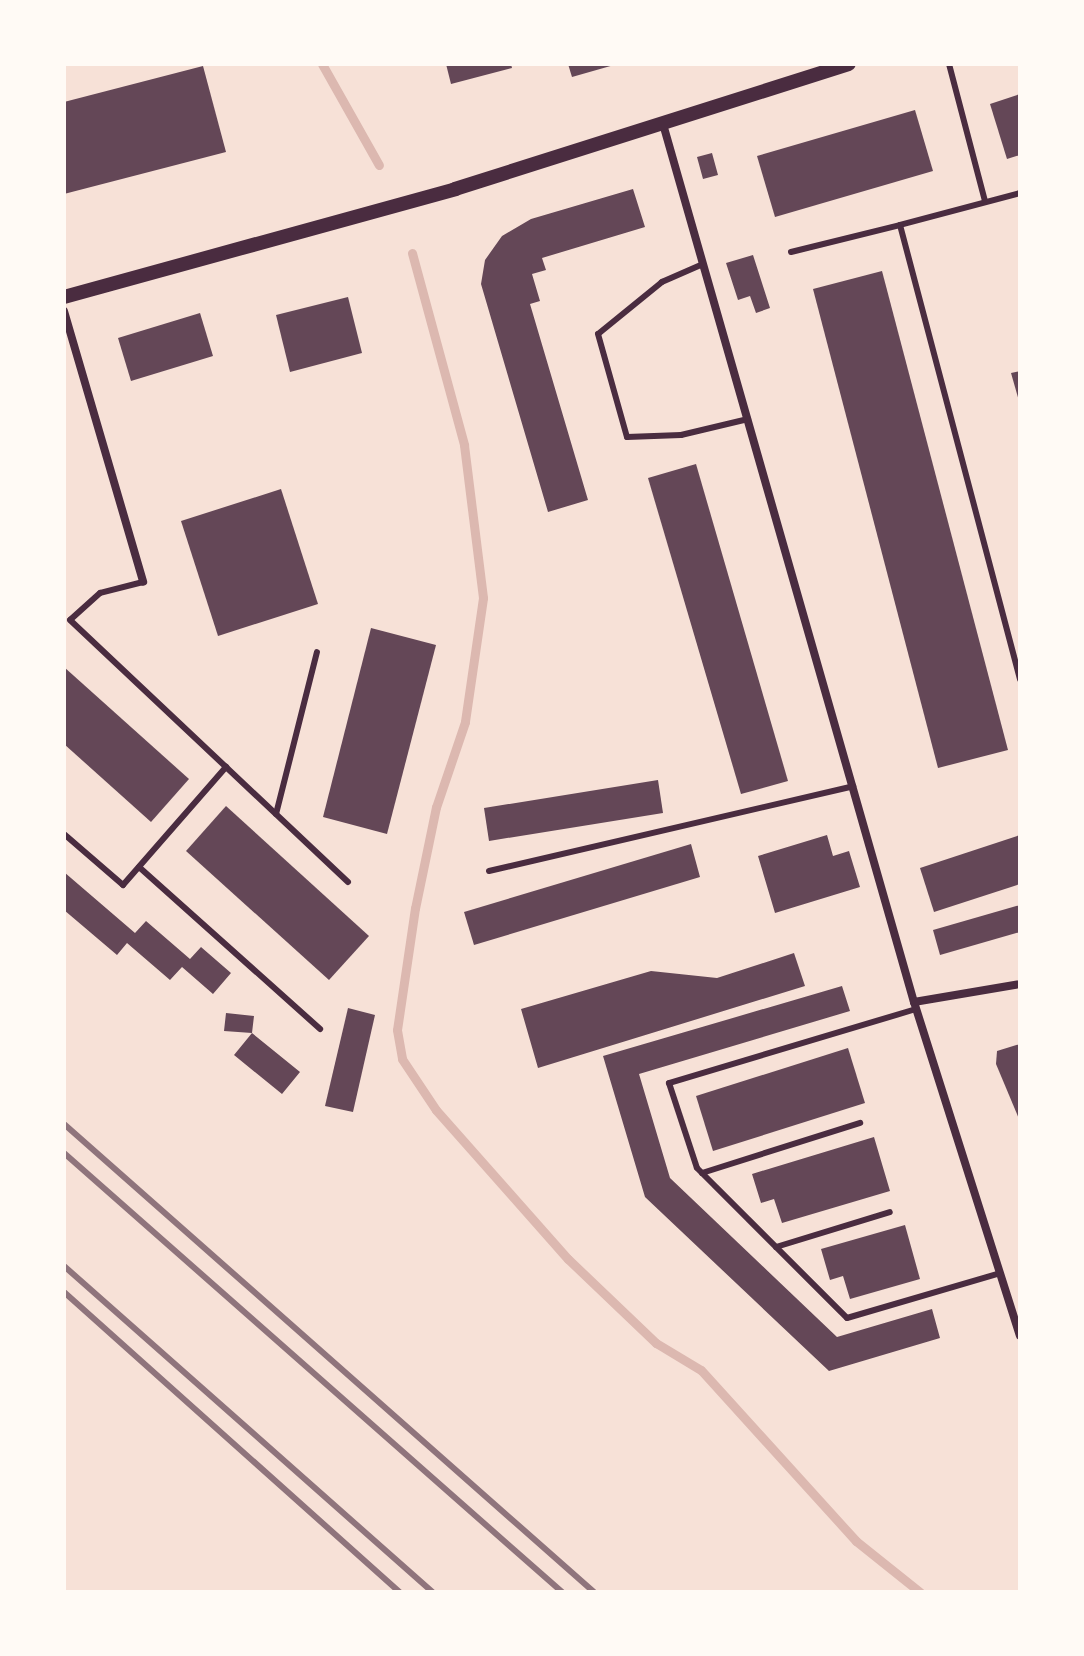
<!DOCTYPE html>
<html>
<head>
<meta charset="utf-8">
<style>
	body { margin:0 }
	#map { position:relative; width:1084px; height:1656px; overflow:hidden; background:#f7e1d7; font-family:"IBM Plex Serif",serif }
	div>[style] { position:absolute }
	[style*='--x'] { left:calc(var(--x)*1px); top:calc(var(--y)*1px); width:calc(var(--w)*1px); rotate:calc(var(--a)*1deg) }
	.stream>* { height:9px; margin:-4.5px; padding:0 4.5px; transform-origin:4.5px; border-radius:4.5px; background:#dcb8b0 }
	.building>* { inset:0; background:#644757 }
	.service>* { height:6px; margin:-3px; padding:0 3px; transform-origin:3px; border-radius:3px; background:#4a2c40 }
	.minor>* { height:8px; margin:-4px; padding:0 4px; transform-origin:4px; border-radius:4px; background:#4a2c40 }
	.tertiary>* { height:14px; margin:-7px; padding:0 7px; transform-origin:7px; border-radius:7px; background:#4a2c40 }
	.rail>* { height:6px; margin:-3px; padding:0 3px; transform-origin:3px; border-radius:3px; background:#8f747c }
	span { translate:-50% -50%; white-space:nowrap; text-align:center; line-height:1.15; -webkit-text-stroke:8px #fffaf5; paint-order:stroke }
	.frame { position:absolute; inset:0; border:66px solid #fffaf5; pointer-events:none }
</style>
</head>
<body>
<div id="map">
	<div class="stream">
		<i style="--x:322;--y:64;--w:116;--a:60.6"></i>
		<i style="--x:412;--y:253;--w:199;--a:74.8"></i>
		<i style="--x:464;--y:445;--w:154;--a:82.9"></i>
		<i style="--x:483;--y:598;--w:125;--a:98.3"></i>
		<i style="--x:465;--y:722;--w:90;--a:108.8"></i>
		<i style="--x:436;--y:807;--w:103;--a:101.7"></i>
		<i style="--x:415;--y:908;--w:123;--a:98.4"></i>
		<i style="--x:397;--y:1030;--w:29;--a:80"></i>
		<i style="--x:402;--y:1059;--w:61;--a:56.3"></i>
		<i style="--x:436;--y:1110;--w:199;--a:48.5"></i>
		<i style="--x:568;--y:1259;--w:122;--a:43.7"></i>
		<i style="--x:656;--y:1343;--w:52;--a:31"></i>
		<i style="--x:701;--y:1370;--w:231;--a:47.8"></i>
		<i style="--x:856;--y:1541;--w:82;--a:38.6"></i>
	</div>
	<div class="building">
		<i style="clip-path:polygon(446px 64px,511px 64px,512px 68px,451px 84px)"></i>
		<i style="clip-path:polygon(568px 64px,614px 64px,614px 65px,572px 77px)"></i>
		<i style="clip-path:polygon(203px 66px,226px 152px,64px 194px,64px 102px)"></i>
		<i style="clip-path:polygon(1020px 94px,1020px 155px,1007px 159px,990px 104px)"></i>
		<i style="clip-path:polygon(915px 110px,933px 171px,775px 217px,757px 156px)"></i>
		<i style="clip-path:polygon(712px 153px,718px 175px,703px 179px,697px 157px)"></i>
		<i style="clip-path:polygon(633px 189px,645px 227px,542px 258px,546px 270px,532px 274px,540px 301px,530px 304px,588px 500px,548px 512px,481px 284px,485px 260px,502px 236px,531px 219px)"></i>
		<i style="clip-path:polygon(753px 255px,770px 308px,756px 313px,750px 296px,738px 300px,726px 263px)"></i>
		<i style="clip-path:polygon(882px 271px,1008px 750px,938px 768px,813px 289px)"></i>
		<i style="clip-path:polygon(348px 297px,362px 353px,290px 372px,276px 315px)"></i>
		<i style="clip-path:polygon(200px 313px,213px 356px,131px 381px,118px 338px)"></i>
		<i style="clip-path:polygon(1020px 371px,1020px 400px,1019px 401px,1011px 373px)"></i>
		<i style="clip-path:polygon(696px 464px,788px 781px,741px 794px,648px 478px)"></i>
		<i style="clip-path:polygon(281px 489px,318px 604px,218px 636px,181px 521px)"></i>
		<i style="clip-path:polygon(371px 628px,436px 645px,387px 834px,323px 817px)"></i>
		<i style="clip-path:polygon(64px 667px,189px 779px,151px 822px,64px 744px)"></i>
		<i style="clip-path:polygon(658px 780px,663px 813px,489px 841px,484px 808px)"></i>
		<i style="clip-path:polygon(226px 806px,369px 936px,329px 980px,186px 851px)"></i>
		<i style="clip-path:polygon(827px 835px,833px 856px,849px 851px,860px 887px,775px 913px,758px 856px)"></i>
		<i style="clip-path:polygon(1020px 835px,1020px 884px,934px 912px,920px 868px)"></i>
		<i style="clip-path:polygon(691px 844px,700px 877px,474px 945px,464px 912px)"></i>
		<i style="clip-path:polygon(64px 872px,135px 933px,146px 921px,190px 959px,201px 947px,231px 973px,213px 994px,182px 967px,170px 980px,127px 943px,117px 955px,64px 910px)"></i>
		<i style="clip-path:polygon(1020px 905px,1020px 932px,940px 955px,933px 930px)"></i>
		<i style="clip-path:polygon(794px 953px,805px 986px,538px 1068px,521px 1009px,651px 971px,717px 978px)"></i>
		<i style="clip-path:polygon(842px 986px,850px 1011px,639px 1074px,670px 1178px,837px 1337px,932px 1309px,940px 1338px,829px 1371px,645px 1197px,603px 1056px)"></i>
		<i style="clip-path:polygon(348px 1008px,375px 1015px,353px 1112px,325px 1106px)"></i>
		<i style="clip-path:polygon(226px 1013px,254px 1016px,252px 1033px,300px 1072px,282px 1094px,234px 1055px,252px 1033px,224px 1031px)"></i>
		<i style="clip-path:polygon(1020px 1044px,1020px 1119px,1019px 1119px,996px 1064px,997px 1051px)"></i>
		<i style="clip-path:polygon(848px 1048px,865px 1103px,713px 1151px,696px 1096px)"></i>
		<i style="clip-path:polygon(874px 1137px,890px 1191px,782px 1223px,774px 1199px,761px 1203px,752px 1174px)"></i>
		<i style="clip-path:polygon(905px 1225px,920px 1279px,850px 1299px,843px 1276px,830px 1280px,821px 1249px)"></i>
	</div>
	<div class="service">
		<i style="--x:949;--y:64;--w:142;--a:75.3"></i>
		<i style="--x:1020;--y:193;--w:124;--a:165.1"></i>
		<i style="--x:900;--y:225;--w:470;--a:75.2"></i>
		<i style="--x:791;--y:252;--w:112;--a:-13.9"></i>
		<i style="--x:703;--y:264;--w:45;--a:156.3"></i>
		<i style="--x:662;--y:282;--w:82;--a:140.9"></i>
		<i style="--x:598;--y:334;--w:107;--a:74.3"></i>
		<i style="--x:627;--y:437;--w:54;--a:-2.1"></i>
		<i style="--x:681;--y:435;--w:69;--a:-13.4"></i>
		<i style="--x:143;--y:582;--w:44;--a:165.7"></i>
		<i style="--x:100;--y:593;--w:40;--a:138"></i>
		<i style="--x:70;--y:620;--w:382;--a:43.3"></i>
		<i style="--x:276;--y:814;--w:167;--a:-75.8"></i>
		<i style="--x:64;--y:834;--w:78;--a:40.8"></i>
		<i style="--x:123;--y:885;--w:157;--a:-48.9"></i>
		<i style="--x:139;--y:867;--w:243;--a:41.8"></i>
		<i style="--x:489;--y:871;--w:374;--a:-13.1"></i>
		<i style="--x:916;--y:1009;--w:258;--a:163.3"></i>
		<i style="--x:669;--y:1083;--w:89;--a:71.8"></i>
		<i style="--x:697;--y:1168;--w:212;--a:45"></i>
		<i style="--x:847;--y:1318;--w:156;--a:-16.3"></i>
		<i style="--x:702;--y:1173;--w:166;--a:-17.6"></i>
		<i style="--x:776;--y:1247;--w:119;--a:-17.1"></i>
	</div>
	<div class="minor">
		<i style="--x:663;--y:124;--w:913;--a:74.05"></i>
		<i style="--x:914;--y:1002;--w:350;--a:72.4"></i>
		<i style="--x:64;--y:311;--w:282;--a:73.7"></i>
		<i style="--x:914;--y:1002;--w:108;--a:-9.6"></i>
	</div>
	<div class="tertiary">
		<i style="--x:64;--y:297;--w:406;--a:-15.4"></i>
		<i style="--x:455;--y:189;--w:413;--a:-17.6"></i>
	</div>
	<div class="rail">
		<i style="--x:64;--y:1124;--w:707;--a:41.45"></i>
		<i style="--x:64;--y:1153;--w:664;--a:41.4"></i>
		<i style="--x:64;--y:1266;--w:492;--a:41.5"></i>
		<i style="--x:64;--y:1292;--w:450;--a:41.8"></i>
	</div>
	<div class="frame"></div>
</div>
</body>
</html>
